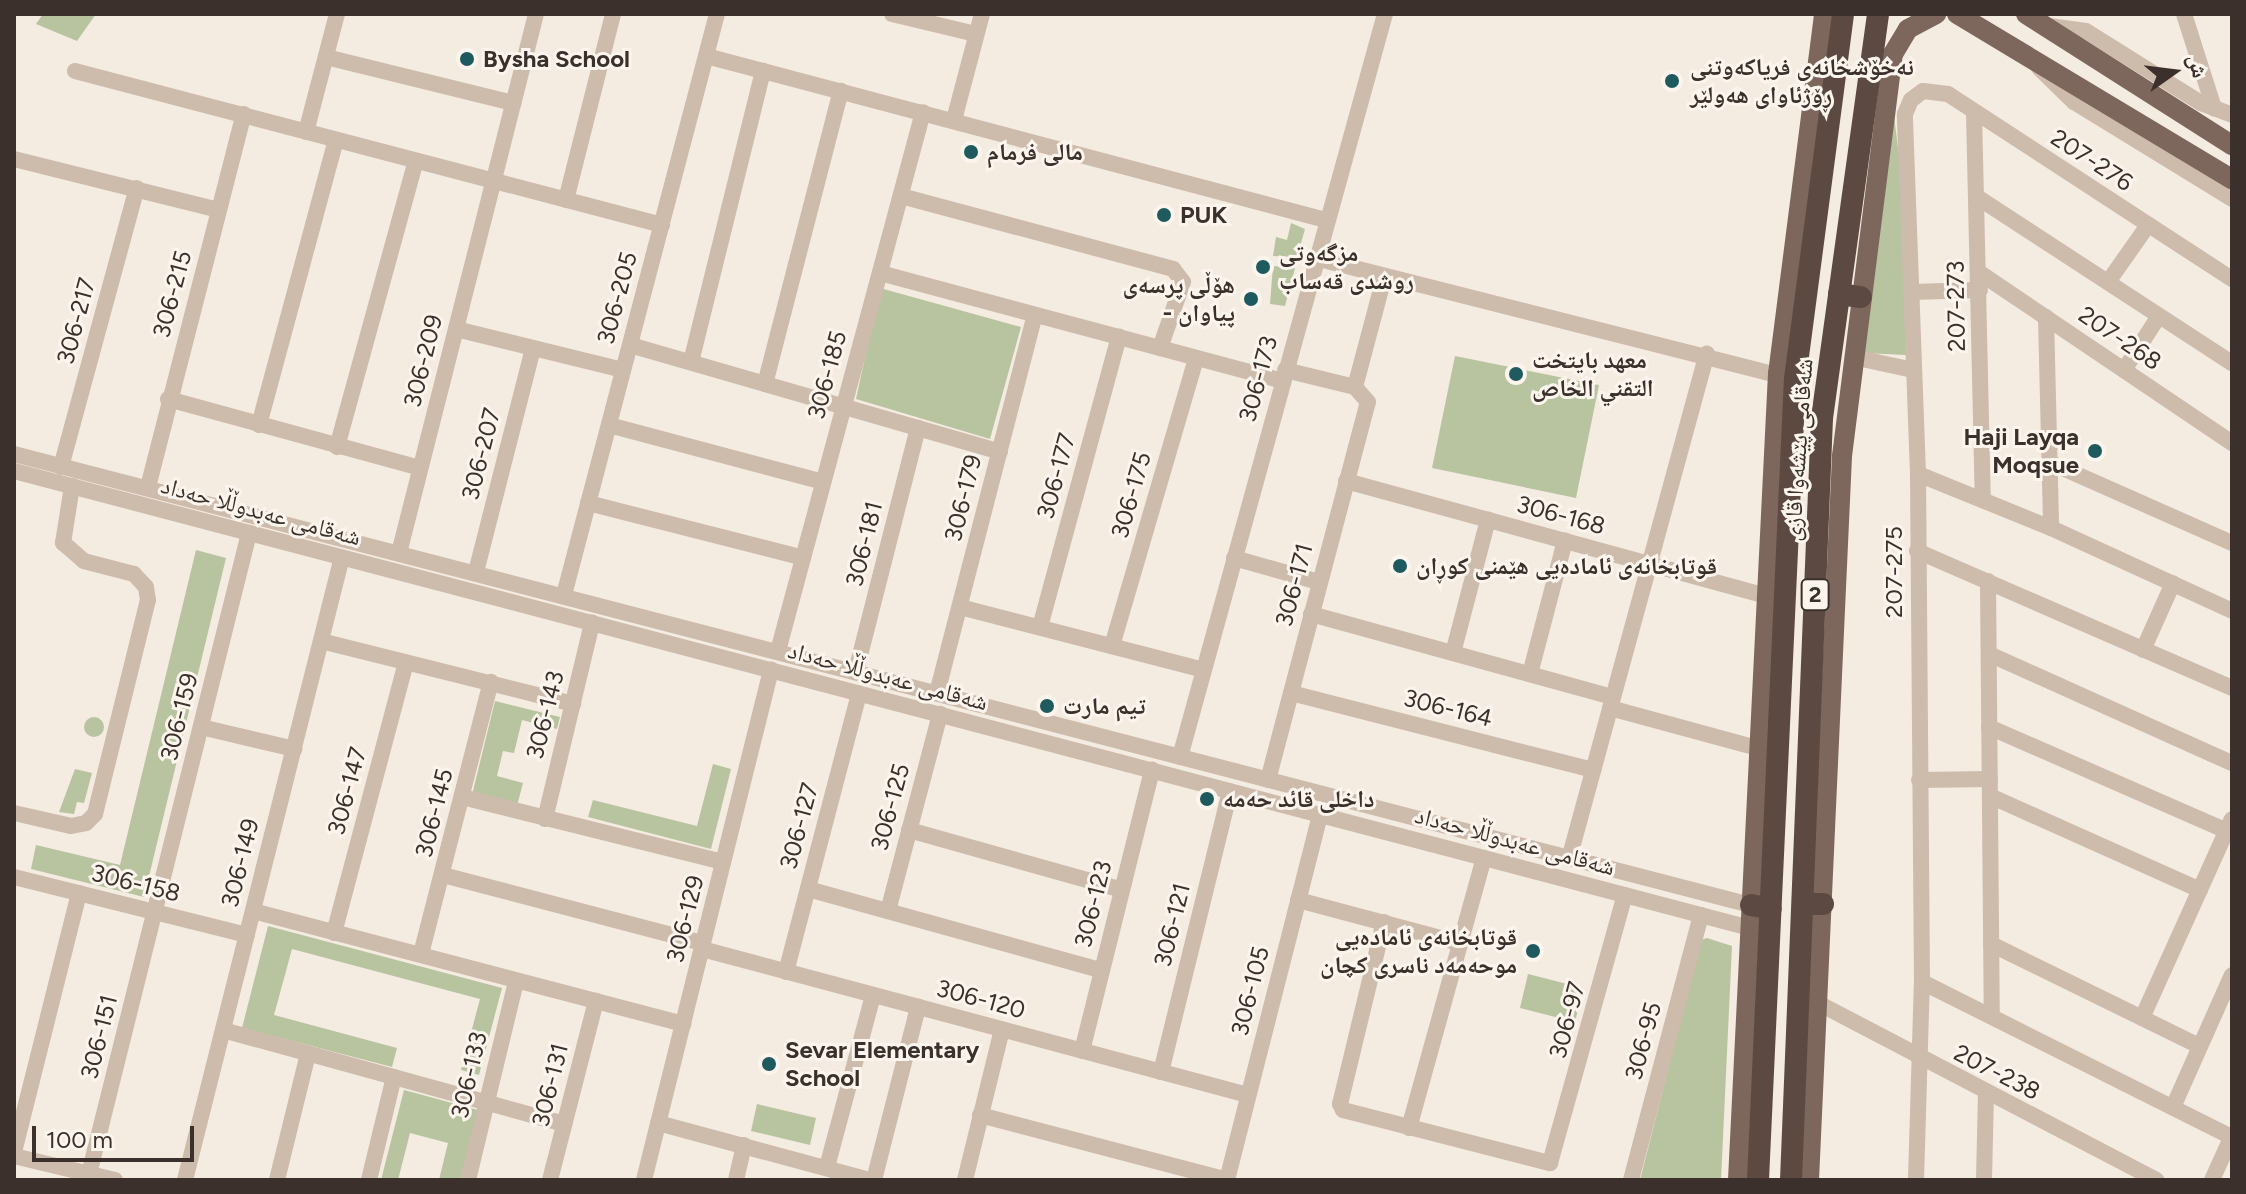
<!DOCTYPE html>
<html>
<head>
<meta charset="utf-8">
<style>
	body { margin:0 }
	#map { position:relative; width:2246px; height:1194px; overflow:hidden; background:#f4ebe1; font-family:Figtree,"Noto Naskh Arabic",sans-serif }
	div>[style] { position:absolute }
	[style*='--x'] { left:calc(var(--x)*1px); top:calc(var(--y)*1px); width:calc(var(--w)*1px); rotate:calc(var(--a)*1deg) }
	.green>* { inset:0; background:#b8c4a0 }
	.round { border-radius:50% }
	.minor>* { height:16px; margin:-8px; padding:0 8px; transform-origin:8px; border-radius:8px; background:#cdbbac }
	.major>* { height:20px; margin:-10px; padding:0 10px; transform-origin:10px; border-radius:10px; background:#7d675c }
	.highway>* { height:22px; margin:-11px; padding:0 11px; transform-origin:11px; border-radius:11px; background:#5c4a42 }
	.dots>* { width:22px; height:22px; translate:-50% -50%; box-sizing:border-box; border:4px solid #fbf5ee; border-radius:50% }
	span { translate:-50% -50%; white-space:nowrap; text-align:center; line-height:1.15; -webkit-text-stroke:6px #fbf5ee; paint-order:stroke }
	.shield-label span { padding:2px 6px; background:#fbf5ee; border:2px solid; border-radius:6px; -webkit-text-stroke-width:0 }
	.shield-label { font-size:22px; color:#3b302b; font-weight:700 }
	.poi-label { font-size:24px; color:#3b302b; font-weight:700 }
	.left { translate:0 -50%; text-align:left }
	.right { translate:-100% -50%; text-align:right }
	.street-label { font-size:24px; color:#3b302b }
	.frame { position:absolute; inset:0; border:16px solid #3b302b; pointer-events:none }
	.north { position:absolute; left:2134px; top:32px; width:80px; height:80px; -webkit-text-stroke:6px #fbf5ee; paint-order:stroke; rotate:76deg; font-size:22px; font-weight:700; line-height:32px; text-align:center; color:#3b302b }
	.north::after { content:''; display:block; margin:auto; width:28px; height:36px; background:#3b302b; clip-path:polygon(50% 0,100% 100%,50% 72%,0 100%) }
	.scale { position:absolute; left:32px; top:1126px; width:162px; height:36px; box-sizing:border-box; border:4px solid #3b302b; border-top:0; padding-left:10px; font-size:24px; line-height:28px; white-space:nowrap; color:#3b302b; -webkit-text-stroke:6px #fbf5ee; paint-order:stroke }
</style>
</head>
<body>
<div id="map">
	<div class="green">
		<i style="clip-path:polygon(43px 14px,96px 14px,77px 41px,36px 24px)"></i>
		<i style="clip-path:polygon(1894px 116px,1901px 171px,1906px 355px,1862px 353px)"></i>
		<i style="clip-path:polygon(1291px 223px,1305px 229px,1297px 257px,1273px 256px,1276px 237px,1287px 240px)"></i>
		<i style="clip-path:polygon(1273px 266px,1295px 268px,1285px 306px,1270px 304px)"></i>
		<i style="clip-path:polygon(880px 288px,1021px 327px,990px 439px,856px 399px)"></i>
		<i style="clip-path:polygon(1455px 356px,1599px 385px,1576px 498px,1432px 468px)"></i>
		<i style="clip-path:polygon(196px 550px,226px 558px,144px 897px,31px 869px,36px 845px,120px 865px)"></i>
		<i style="clip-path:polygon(495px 701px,560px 717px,557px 729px,522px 720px,514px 753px,503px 751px,497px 776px,523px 783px,517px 806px,472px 795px)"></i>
		<i class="round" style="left:84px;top:717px;width:20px;height:20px"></i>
		<i style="clip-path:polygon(713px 764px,731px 769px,711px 849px,588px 817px,593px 800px,697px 826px)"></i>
		<i style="clip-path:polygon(75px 769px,92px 773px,84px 803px,77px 802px,74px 814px,59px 812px)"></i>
		<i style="clip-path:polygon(268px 926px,502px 988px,479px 1075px,461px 1070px,480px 999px,292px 949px,274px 1015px,397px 1048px,392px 1067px,242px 1028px)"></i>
		<i style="clip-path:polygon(1707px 938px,1732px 946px,1721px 1180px,1640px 1180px,1701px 940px)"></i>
		<i style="clip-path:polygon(1528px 974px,1583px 988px,1575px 1022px,1520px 1008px)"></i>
		<i style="clip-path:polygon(404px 1090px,478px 1110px,460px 1180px,439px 1180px,448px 1143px,410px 1133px,398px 1180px,381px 1180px)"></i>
		<i style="clip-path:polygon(757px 1104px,816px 1118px,810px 1145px,751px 1131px)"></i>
	</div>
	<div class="minor">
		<i style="--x:892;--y:14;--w:86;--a:13.4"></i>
		<i style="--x:2184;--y:14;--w:99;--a:72.3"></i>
		<i style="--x:2042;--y:25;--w:44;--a:7.8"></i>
		<i style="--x:2086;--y:31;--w:136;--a:32.1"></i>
		<i style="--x:2201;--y:103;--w:33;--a:21"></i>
		<i style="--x:706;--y:56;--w:641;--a:14.82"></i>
		<i style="--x:326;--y:57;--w:193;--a:13.8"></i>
		<i style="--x:2039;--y:68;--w:49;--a:44.2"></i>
		<i style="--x:2074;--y:102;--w:185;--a:31.5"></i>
		<i style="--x:75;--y:71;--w:607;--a:14.7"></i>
		<i style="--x:1974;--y:112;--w:387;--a:88.7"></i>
		<i style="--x:954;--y:120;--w:110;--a:-75.2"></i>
		<i style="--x:306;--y:132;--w:122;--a:-75.3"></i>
		<i style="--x:14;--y:159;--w:211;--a:14"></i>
		<i style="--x:901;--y:196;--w:282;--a:15"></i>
		<i style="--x:1173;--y:269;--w:16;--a:52"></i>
		<i style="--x:1183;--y:282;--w:70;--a:109.2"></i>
		<i style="--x:1977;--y:197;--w:304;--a:33.1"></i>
		<i style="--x:566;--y:200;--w:192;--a:-75.8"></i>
		<i style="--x:1315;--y:258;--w:489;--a:14.2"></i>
		<i style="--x:880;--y:273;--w:416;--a:15"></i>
		<i style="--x:1980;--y:273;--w:304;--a:34"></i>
		<i style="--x:2108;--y:282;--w:70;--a:-54.9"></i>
		<i style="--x:1911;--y:292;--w:69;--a:-1.7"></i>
		<i style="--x:2046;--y:317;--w:211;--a:88.6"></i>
		<i style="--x:456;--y:329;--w:172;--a:13.8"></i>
		<i style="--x:630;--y:345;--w:385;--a:16.1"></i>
		<i style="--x:1853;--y:357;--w:61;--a:12.2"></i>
		<i style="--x:691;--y:362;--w:300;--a:-76.1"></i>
		<i style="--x:2124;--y:370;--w:64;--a:-57.1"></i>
		<i style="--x:765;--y:384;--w:303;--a:-75.5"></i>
		<i style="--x:1355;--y:387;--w:113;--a:-75.1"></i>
		<i style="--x:168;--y:399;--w:261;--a:15.3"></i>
		<i style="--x:259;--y:425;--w:295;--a:-74.9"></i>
		<i style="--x:609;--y:425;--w:221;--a:14.9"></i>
		<i style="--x:337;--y:447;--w:297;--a:-74.6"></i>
		<i style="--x:14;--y:454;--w:1795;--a:14.56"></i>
		<i style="--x:2049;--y:462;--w:200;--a:23.9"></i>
		<i style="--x:61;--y:467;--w:289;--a:-74.8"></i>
		<i style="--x:14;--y:471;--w:1795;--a:14.75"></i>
		<i style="--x:1918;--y:474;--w:144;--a:22.1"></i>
		<i style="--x:2051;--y:528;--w:199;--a:24.6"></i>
		<i style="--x:1346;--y:481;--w:432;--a:15.3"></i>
		<i style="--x:148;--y:487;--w:385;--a:-75.6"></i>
		<i style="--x:588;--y:503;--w:222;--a:14.3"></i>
		<i style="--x:1917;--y:551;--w:344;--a:23.5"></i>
		<i style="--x:399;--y:553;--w:556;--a:-75.74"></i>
		<i style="--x:1234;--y:558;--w:88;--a:15.8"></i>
		<i style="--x:476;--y:572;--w:231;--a:-75.7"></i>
		<i style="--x:1988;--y:581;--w:435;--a:89.5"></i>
		<i style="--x:564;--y:595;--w:601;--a:-75.25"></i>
		<i style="--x:960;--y:607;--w:251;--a:14.5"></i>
		<i style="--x:1311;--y:614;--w:313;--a:15.4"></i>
		<i style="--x:1040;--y:627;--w:301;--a:-74.8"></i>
		<i style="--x:321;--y:641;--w:260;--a:14"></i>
		<i style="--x:1112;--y:646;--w:300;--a:-73.7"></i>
		<i style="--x:2143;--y:650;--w:73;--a:-65.9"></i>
		<i style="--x:778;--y:651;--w:558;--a:-74.94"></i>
		<i style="--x:1453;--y:653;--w:138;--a:-75.3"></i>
		<i style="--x:1989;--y:654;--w:266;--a:24.2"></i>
		<i style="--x:856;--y:671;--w:251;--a:-75.7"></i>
		<i style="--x:1530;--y:674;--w:138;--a:-75.3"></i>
		<i style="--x:937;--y:693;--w:390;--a:-75.5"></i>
		<i style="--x:1291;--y:693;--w:312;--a:14.3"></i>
		<i style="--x:1610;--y:708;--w:152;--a:15.2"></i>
		<i style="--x:201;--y:727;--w:96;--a:13.3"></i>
		<i style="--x:1989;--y:727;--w:260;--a:23.6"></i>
		<i style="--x:1180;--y:757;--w:771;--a:-74.58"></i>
		<i style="--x:1268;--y:780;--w:391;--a:-75.2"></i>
		<i style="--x:1368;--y:402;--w:20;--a:-131"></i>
		<i style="--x:1355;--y:387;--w:72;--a:-166.3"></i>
		<i style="--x:1919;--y:780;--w:71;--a:-0.8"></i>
		<i style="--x:1990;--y:796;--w:230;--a:24.1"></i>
		<i style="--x:462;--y:797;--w:269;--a:14"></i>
		<i style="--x:14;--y:813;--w:58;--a:12.8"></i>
		<i style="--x:71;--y:826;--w:15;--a:-11"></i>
		<i style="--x:86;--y:823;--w:13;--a:-45"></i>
		<i style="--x:95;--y:814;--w:220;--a:-76.1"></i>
		<i style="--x:148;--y:600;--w:13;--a:-99"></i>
		<i style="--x:146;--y:587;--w:18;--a:-133"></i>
		<i style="--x:134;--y:574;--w:52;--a:-165.4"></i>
		<i style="--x:84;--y:561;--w:28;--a:-139"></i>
		<i style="--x:63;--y:543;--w:58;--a:-81"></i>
		<i style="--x:545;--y:819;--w:202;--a:-76.5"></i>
		<i style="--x:909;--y:830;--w:221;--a:15.7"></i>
		<i style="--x:1569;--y:859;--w:524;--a:-74.74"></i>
		<i style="--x:443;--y:875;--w:269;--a:14.7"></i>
		<i style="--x:14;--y:877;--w:240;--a:14"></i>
		<i style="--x:808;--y:889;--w:304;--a:15.5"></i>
		<i style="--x:1298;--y:900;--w:168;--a:14.9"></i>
		<i style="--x:253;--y:911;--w:445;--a:14.7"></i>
		<i style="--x:888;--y:911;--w:204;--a:-75.2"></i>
		<i style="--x:1384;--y:922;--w:187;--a:103.6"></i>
		<i style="--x:1340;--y:1104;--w:7;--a:63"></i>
		<i style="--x:1343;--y:1110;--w:214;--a:14.4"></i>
		<i style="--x:1550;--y:1163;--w:278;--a:-74.4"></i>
		<i style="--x:334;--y:933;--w:280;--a:-75.1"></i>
		<i style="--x:1991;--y:944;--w:232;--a:26.1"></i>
		<i style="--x:702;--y:949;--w:565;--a:14.97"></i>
		<i style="--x:421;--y:954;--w:281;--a:-75.6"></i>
		<i style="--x:786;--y:972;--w:288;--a:-75.3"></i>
		<i style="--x:1922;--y:982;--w:347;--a:26.6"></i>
		<i style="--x:1818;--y:1003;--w:382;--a:27.6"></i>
		<i style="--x:2142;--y:1018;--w:218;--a:-65.7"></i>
		<i style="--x:223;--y:1030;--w:354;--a:15.4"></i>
		<i style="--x:1082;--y:1051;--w:290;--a:-76"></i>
		<i style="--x:1161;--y:1072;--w:289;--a:-76.2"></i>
		<i style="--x:2174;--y:1105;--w:142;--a:-66"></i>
		<i style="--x:980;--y:1115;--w:255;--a:14.7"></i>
		<i style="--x:658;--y:1123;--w:219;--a:15.1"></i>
		<i style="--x:1409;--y:1128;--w:280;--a:-74.5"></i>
		<i style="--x:14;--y:1152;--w:267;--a:-75.9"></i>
		<i style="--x:14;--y:1156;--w:104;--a:13.4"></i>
		<i style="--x:827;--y:1167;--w:178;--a:-75"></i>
		<i style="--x:89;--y:1174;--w:661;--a:-75.98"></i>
		<i style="--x:185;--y:1180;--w:642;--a:-75.86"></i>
		<i style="--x:277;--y:1180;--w:130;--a:-76.2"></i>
		<i style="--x:369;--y:1180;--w:106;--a:-76.4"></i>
		<i style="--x:468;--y:1180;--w:205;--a:-76.4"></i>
		<i style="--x:550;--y:1180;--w:185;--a:-75.6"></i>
		<i style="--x:644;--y:1180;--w:526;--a:-76.02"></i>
		<i style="--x:736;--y:1180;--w:36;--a:-77"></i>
		<i style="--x:874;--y:1180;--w:179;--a:-75.7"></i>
		<i style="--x:965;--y:1180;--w:155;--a:-76.2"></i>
		<i style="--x:1227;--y:1180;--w:378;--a:-75.7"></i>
		<i style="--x:1631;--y:1180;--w:274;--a:-75.2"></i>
		<i style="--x:1916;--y:1180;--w:198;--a:-88.3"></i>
		<i style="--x:1922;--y:982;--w:508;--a:-90.45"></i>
		<i style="--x:1918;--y:474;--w:360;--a:-92.1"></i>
		<i style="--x:1905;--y:114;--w:15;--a:-67"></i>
		<i style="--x:1911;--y:100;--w:15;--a:-37"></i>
		<i style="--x:1923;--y:91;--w:25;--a:7"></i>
		<i style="--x:1948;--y:94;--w:339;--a:33.1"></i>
		<i style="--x:1984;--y:1180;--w:86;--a:-88.7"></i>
		<i style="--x:2212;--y:1180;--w:48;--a:-65.6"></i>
	</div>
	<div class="major">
		<i style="--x:1957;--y:14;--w:321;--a:31"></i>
		<i style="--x:2026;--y:14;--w:244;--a:32.5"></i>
		<i style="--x:1738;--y:1180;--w:807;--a:-87.16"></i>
		<i style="--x:1778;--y:374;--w:363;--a:-82.7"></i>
		<i style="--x:1809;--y:1180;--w:725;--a:-87.39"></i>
		<i style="--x:1842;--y:456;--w:405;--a:-82.8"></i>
		<i style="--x:1893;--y:54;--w:29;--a:-59"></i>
		<i style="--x:1908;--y:29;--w:32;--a:-28"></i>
	</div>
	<div class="highway">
		<i style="--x:1839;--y:294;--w:22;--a:8"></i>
		<i style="--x:1803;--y:904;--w:20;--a:0"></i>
		<i style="--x:1751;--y:905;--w:20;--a:11"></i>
		<i style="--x:1758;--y:1180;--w:802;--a:-87.36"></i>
		<i style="--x:1795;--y:379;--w:368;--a:-82.5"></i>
		<i style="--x:1791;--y:1180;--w:763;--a:-87.67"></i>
		<i style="--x:1822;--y:418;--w:408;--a:-82.1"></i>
	</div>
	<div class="dots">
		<i style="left:467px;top:59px;background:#1f5a5e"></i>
		<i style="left:1672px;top:81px;background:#1f5a5e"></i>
		<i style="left:971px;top:152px;background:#1f5a5e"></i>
		<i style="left:1164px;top:215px;background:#1f5a5e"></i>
		<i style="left:1263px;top:267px;background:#1f5a5e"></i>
		<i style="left:1251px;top:299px;background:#1f5a5e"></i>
		<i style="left:1516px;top:374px;background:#1f5a5e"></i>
		<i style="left:2095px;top:451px;background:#1f5a5e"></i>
		<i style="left:1400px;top:566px;background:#1f5a5e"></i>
		<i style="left:1047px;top:706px;background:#1f5a5e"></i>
		<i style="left:1207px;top:799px;background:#1f5a5e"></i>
		<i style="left:1533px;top:951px;background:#1f5a5e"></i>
		<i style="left:769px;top:1064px;background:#1f5a5e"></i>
	</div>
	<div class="shield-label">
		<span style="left:1815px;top:595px">2</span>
	</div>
	<div class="poi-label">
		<span class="left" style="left:483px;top:59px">Bysha School</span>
		<span class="left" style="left:1690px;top:81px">نەخۆشخانەی فریاکەوتنی<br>ڕۆژئاوای هەولێر</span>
		<span class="left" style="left:987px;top:152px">مالى فرمام</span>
		<span class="left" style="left:1180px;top:215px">PUK</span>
		<span class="left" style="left:1279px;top:267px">مزگەوتی<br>روشدی قەساب</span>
		<span class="right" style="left:1235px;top:299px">هۆڵی پرسەی<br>- پیاوان</span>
		<span class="left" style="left:1532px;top:374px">معهد بايتخت<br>التقني الخاص</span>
		<span class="right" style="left:2079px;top:451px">Haji Layqa<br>Moqsue</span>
		<span class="left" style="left:1416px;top:566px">قوتابخانەی ئامادەیی هێمنی کوڕان</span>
		<span class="left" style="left:1063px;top:706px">تيم مارت</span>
		<span class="left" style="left:1223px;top:799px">داخلی قائد حەمە</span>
		<span class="right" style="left:1517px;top:951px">قوتابخانەی ئامادەیی<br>موحەمەد ناسری کچان</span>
		<span class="left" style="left:785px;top:1064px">Sevar Elementary<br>School</span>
	</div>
	<div class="street-label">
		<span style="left:2092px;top:160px;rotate:33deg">207-276</span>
		<span style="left:172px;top:294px;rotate:-75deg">306-215</span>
		<span style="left:617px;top:298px;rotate:-75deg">306-205</span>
		<span style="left:1956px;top:306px;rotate:-91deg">207-273</span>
		<span style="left:76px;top:321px;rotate:-75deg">306-217</span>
		<span style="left:2120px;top:338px;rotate:34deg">207-268</span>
		<span style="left:423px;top:361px;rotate:-76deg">306-209</span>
		<span style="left:827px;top:375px;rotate:-75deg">306-185</span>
		<span style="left:1258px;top:379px;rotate:-75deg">306-173</span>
		<span style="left:1798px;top:450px;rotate:-86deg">شەقامی پێشەوا قازی</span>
		<span style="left:481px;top:454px;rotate:-76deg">306-207</span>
		<span style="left:1056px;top:476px;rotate:-75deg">306-177</span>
		<span style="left:1131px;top:495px;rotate:-74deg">306-175</span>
		<span style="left:963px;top:498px;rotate:-76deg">306-179</span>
		<span style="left:261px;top:511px;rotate:15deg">شەقامی عەبدوڵڵا حەداد</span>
		<span style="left:1561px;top:515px;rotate:15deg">306-168</span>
		<span style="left:864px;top:544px;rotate:-76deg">306-181</span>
		<span style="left:1894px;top:572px;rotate:-90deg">207-275</span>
		<span style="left:1294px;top:585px;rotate:-75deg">306-171</span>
		<span style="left:888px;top:676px;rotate:15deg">شەقامی عەبدوڵڵا حەداد</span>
		<span style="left:1448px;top:708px;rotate:14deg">306-164</span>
		<span style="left:545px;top:715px;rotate:-76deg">306-143</span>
		<span style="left:179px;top:717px;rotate:-76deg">306-159</span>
		<span style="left:347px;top:791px;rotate:-75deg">306-147</span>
		<span style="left:890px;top:807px;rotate:-75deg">306-125</span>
		<span style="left:434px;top:813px;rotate:-76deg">306-145</span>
		<span style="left:799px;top:826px;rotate:-75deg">306-127</span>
		<span style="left:1515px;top:841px;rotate:15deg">شەقامی عەبدوڵڵا حەداد</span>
		<span style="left:240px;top:863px;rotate:-76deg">306-149</span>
		<span style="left:136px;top:883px;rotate:14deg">306-158</span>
		<span style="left:1093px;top:904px;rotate:-76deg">306-123</span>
		<span style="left:685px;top:919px;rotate:-76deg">306-129</span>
		<span style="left:1172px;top:925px;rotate:-76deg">306-121</span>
		<span style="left:1250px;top:991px;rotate:-76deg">306-105</span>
		<span style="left:981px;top:999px;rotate:15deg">306-120</span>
		<span style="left:1567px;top:1020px;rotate:-75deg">306-97</span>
		<span style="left:99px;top:1037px;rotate:-76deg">306-151</span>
		<span style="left:1643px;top:1041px;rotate:-75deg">306-95</span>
		<span style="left:1997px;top:1072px;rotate:27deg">207-238</span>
		<span style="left:469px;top:1075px;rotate:-77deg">306-133</span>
		<span style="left:550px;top:1085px;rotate:-76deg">306-131</span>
	</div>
	<div class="frame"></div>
	<div class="north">ش</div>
	<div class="scale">100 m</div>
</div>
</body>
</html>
